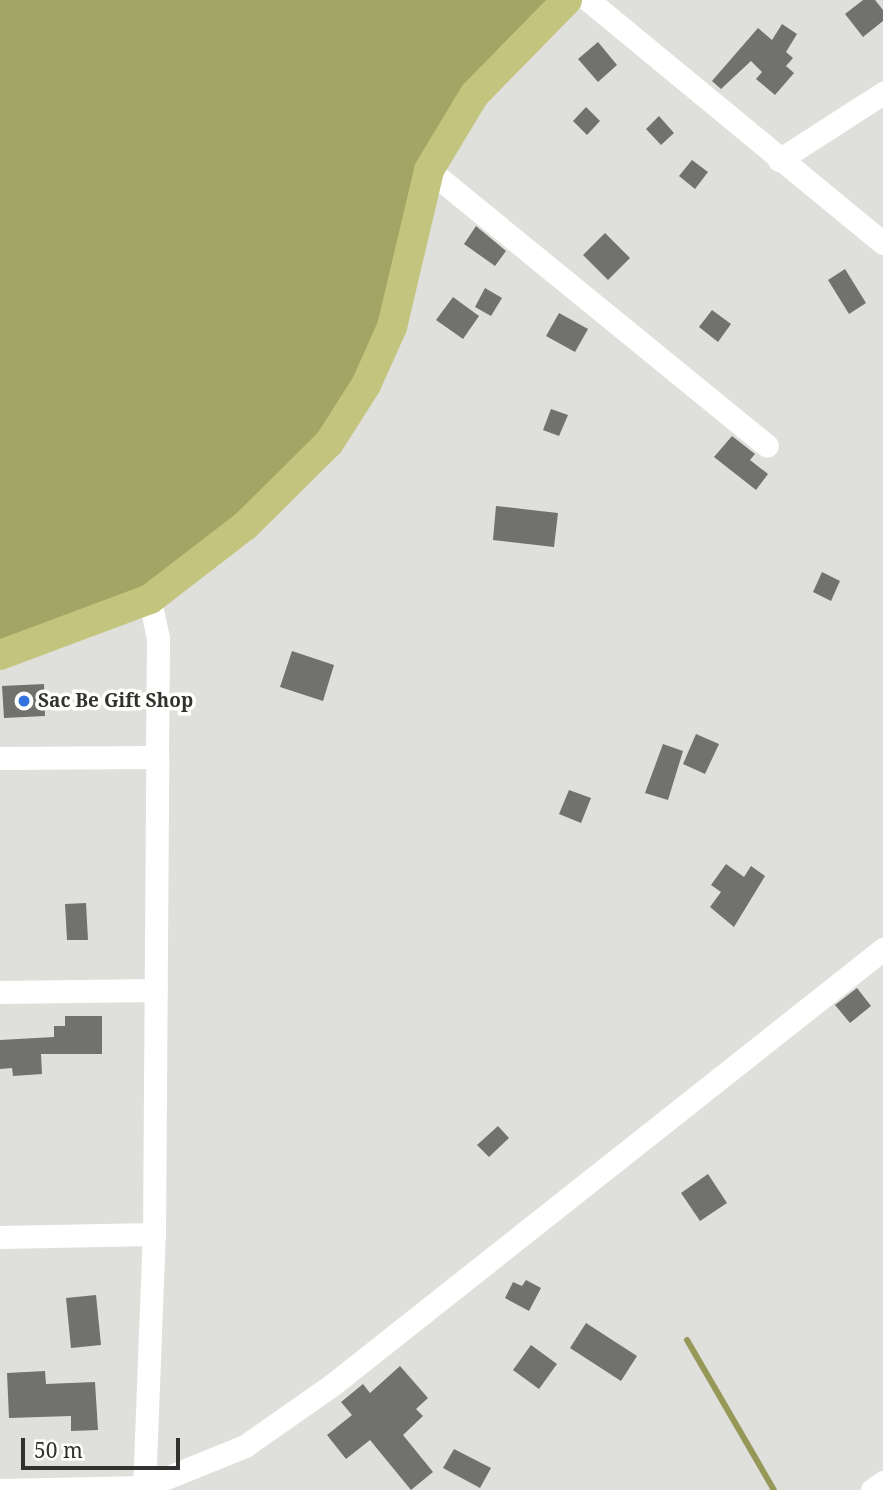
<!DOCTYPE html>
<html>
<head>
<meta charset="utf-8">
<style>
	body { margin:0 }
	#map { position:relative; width:883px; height:1490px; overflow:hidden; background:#dfdfdb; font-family:"Noto Serif",serif }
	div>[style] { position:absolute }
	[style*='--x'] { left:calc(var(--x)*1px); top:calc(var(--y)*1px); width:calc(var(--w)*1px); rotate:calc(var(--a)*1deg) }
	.forest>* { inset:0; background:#a2a563 }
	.stream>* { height:6px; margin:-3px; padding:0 3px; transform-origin:3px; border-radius:3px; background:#959857 }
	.building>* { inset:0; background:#71716e }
	.minor>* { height:23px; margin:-11.5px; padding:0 11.5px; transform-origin:11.5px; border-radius:11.5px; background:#fff }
	.major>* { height:30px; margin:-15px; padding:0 15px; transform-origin:15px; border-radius:15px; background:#c3c47e }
	.dots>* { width:19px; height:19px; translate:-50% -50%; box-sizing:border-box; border:4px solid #fffffe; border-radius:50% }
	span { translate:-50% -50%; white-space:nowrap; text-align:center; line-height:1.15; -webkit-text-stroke:7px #fffffe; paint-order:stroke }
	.poi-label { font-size:19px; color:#31312f; font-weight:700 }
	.left { translate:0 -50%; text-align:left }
	.scale { position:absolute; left:21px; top:1438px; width:159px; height:32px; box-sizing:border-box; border:4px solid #31312f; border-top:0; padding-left:9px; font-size:21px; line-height:24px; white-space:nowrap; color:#31312f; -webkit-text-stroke:5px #fffffe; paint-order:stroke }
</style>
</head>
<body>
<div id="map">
	<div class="forest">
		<i style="clip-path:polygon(0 0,567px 0,429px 170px,392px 327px,329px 443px,150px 599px,0 655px)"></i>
	</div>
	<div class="stream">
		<i style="--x:687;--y:1340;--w:173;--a:59.9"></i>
	</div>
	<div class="building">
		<i style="clip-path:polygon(863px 0,875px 0,883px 10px,883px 21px,863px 37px,845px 14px)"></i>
		<i style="clip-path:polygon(782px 24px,797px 34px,786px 52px,793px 58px,786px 66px,794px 73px,775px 95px,756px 79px,762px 72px,751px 61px,721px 89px,712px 81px,758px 28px,772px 40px)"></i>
		<i style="clip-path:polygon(598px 42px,617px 65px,598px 82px,578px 59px)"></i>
		<i style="clip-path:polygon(586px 107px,600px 121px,587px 135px,573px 121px)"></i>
		<i style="clip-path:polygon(659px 116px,674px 133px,661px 145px,646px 129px)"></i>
		<i style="clip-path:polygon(692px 160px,708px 172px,695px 189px,679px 176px)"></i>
		<i style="clip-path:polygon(476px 226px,506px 251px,495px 266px,464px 244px)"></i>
		<i style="clip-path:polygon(605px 233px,630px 258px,608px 280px,583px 255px)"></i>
		<i style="clip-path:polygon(845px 269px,866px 303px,849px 314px,828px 280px)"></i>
		<i style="clip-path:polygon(485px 288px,502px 298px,491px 316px,475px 307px)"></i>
		<i style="clip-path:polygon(453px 297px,479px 316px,463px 339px,436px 320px)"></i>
		<i style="clip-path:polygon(712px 310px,731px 324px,718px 342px,699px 327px)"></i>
		<i style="clip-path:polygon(559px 313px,588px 329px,575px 352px,546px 336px)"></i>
		<i style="clip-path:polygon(551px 409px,568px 415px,559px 436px,543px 430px)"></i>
		<i style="clip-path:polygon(732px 436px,755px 454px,750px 460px,768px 474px,756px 490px,714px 457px)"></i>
		<i style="clip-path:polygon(496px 506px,558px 513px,554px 547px,493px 540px)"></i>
		<i style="clip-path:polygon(822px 572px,840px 581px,831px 601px,813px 592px)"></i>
		<i style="clip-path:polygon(292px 651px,334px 665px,323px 701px,280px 687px)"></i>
		<i style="clip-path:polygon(44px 684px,45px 716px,4px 718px,2px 686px)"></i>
		<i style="clip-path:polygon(696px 734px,719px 744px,705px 774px,683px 764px)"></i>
		<i style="clip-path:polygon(663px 744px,683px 751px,668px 800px,645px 793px)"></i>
		<i style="clip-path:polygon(569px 790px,591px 798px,581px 823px,559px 814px)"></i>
		<i style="clip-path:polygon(726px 864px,744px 877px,751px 866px,765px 876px,734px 927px,710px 907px,721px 892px,711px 885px)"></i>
		<i style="clip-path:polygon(86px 903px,88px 940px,67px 940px,65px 904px)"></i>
		<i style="clip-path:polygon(857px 988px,871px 1006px,850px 1023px,835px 1005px)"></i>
		<i style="clip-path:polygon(65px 1016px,102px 1016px,102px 1054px,41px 1054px,42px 1074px,13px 1076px,12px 1068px,0 1069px,0 1040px,54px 1037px,54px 1026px,65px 1026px)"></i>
		<i style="clip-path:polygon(498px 1126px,509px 1138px,489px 1157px,477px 1145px)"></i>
		<i style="clip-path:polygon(708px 1174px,727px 1203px,700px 1221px,681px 1193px)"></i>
		<i style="clip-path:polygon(526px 1280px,541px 1288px,529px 1311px,505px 1298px,513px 1282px,522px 1286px)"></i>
		<i style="clip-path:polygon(96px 1295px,101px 1345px,71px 1348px,66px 1298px)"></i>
		<i style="clip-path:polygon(586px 1323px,637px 1356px,621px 1381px,570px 1348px)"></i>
		<i style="clip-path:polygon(531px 1345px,557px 1364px,539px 1389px,513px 1370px)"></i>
		<i style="clip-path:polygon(400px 1366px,428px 1398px,416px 1409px,423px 1416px,403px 1435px,433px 1472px,411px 1490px,370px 1440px,346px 1459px,327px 1435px,352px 1415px,341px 1402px,363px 1384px,370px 1393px)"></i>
		<i style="clip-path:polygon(45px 1371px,46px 1384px,95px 1382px,98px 1430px,71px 1431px,71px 1416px,9px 1418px,7px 1373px)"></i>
		<i style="clip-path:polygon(454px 1449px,491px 1468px,480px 1488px,443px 1468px)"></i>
	</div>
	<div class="minor">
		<i style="--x:588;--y:0;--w:382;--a:39.5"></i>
		<i style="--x:779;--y:160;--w:124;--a:-32.8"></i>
		<i style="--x:429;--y:170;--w:436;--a:39.2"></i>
		<i style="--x:0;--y:758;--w:157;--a:-0.4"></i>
		<i style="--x:0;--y:992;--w:156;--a:-0.7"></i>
		<i style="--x:0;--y:1237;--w:154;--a:-1.1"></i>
		<i style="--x:0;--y:1490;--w:144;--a:-1.2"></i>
		<i style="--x:144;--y:1487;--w:109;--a:-22.1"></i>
		<i style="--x:245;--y:1446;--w:106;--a:-35"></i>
		<i style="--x:332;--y:1385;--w:703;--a:-38.35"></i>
		<i style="--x:144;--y:1490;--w:256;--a:-87.8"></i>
		<i style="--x:154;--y:1234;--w:477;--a:-89.6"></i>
		<i style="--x:157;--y:757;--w:119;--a:-89.5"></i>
		<i style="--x:158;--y:638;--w:40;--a:-102"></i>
		<i style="--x:872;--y:1490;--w:14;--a:-36"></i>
	</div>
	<div class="major">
		<i style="--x:0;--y:655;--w:160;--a:-20.5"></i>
		<i style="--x:150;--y:599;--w:121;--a:-37.6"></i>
		<i style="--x:246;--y:525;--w:117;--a:-44.7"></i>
		<i style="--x:329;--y:443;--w:69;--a:-57.5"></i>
		<i style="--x:366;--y:385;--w:64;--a:-65.9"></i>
		<i style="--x:392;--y:327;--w:161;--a:-76.7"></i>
		<i style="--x:429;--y:170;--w:87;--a:-59"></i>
		<i style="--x:474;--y:95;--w:133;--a:-45.6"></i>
	</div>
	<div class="dots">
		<i style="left:24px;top:701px;background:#3472e0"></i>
	</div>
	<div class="poi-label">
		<span class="left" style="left:38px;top:701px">Sac Be Gift Shop</span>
	</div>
	<div class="scale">50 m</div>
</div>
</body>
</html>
